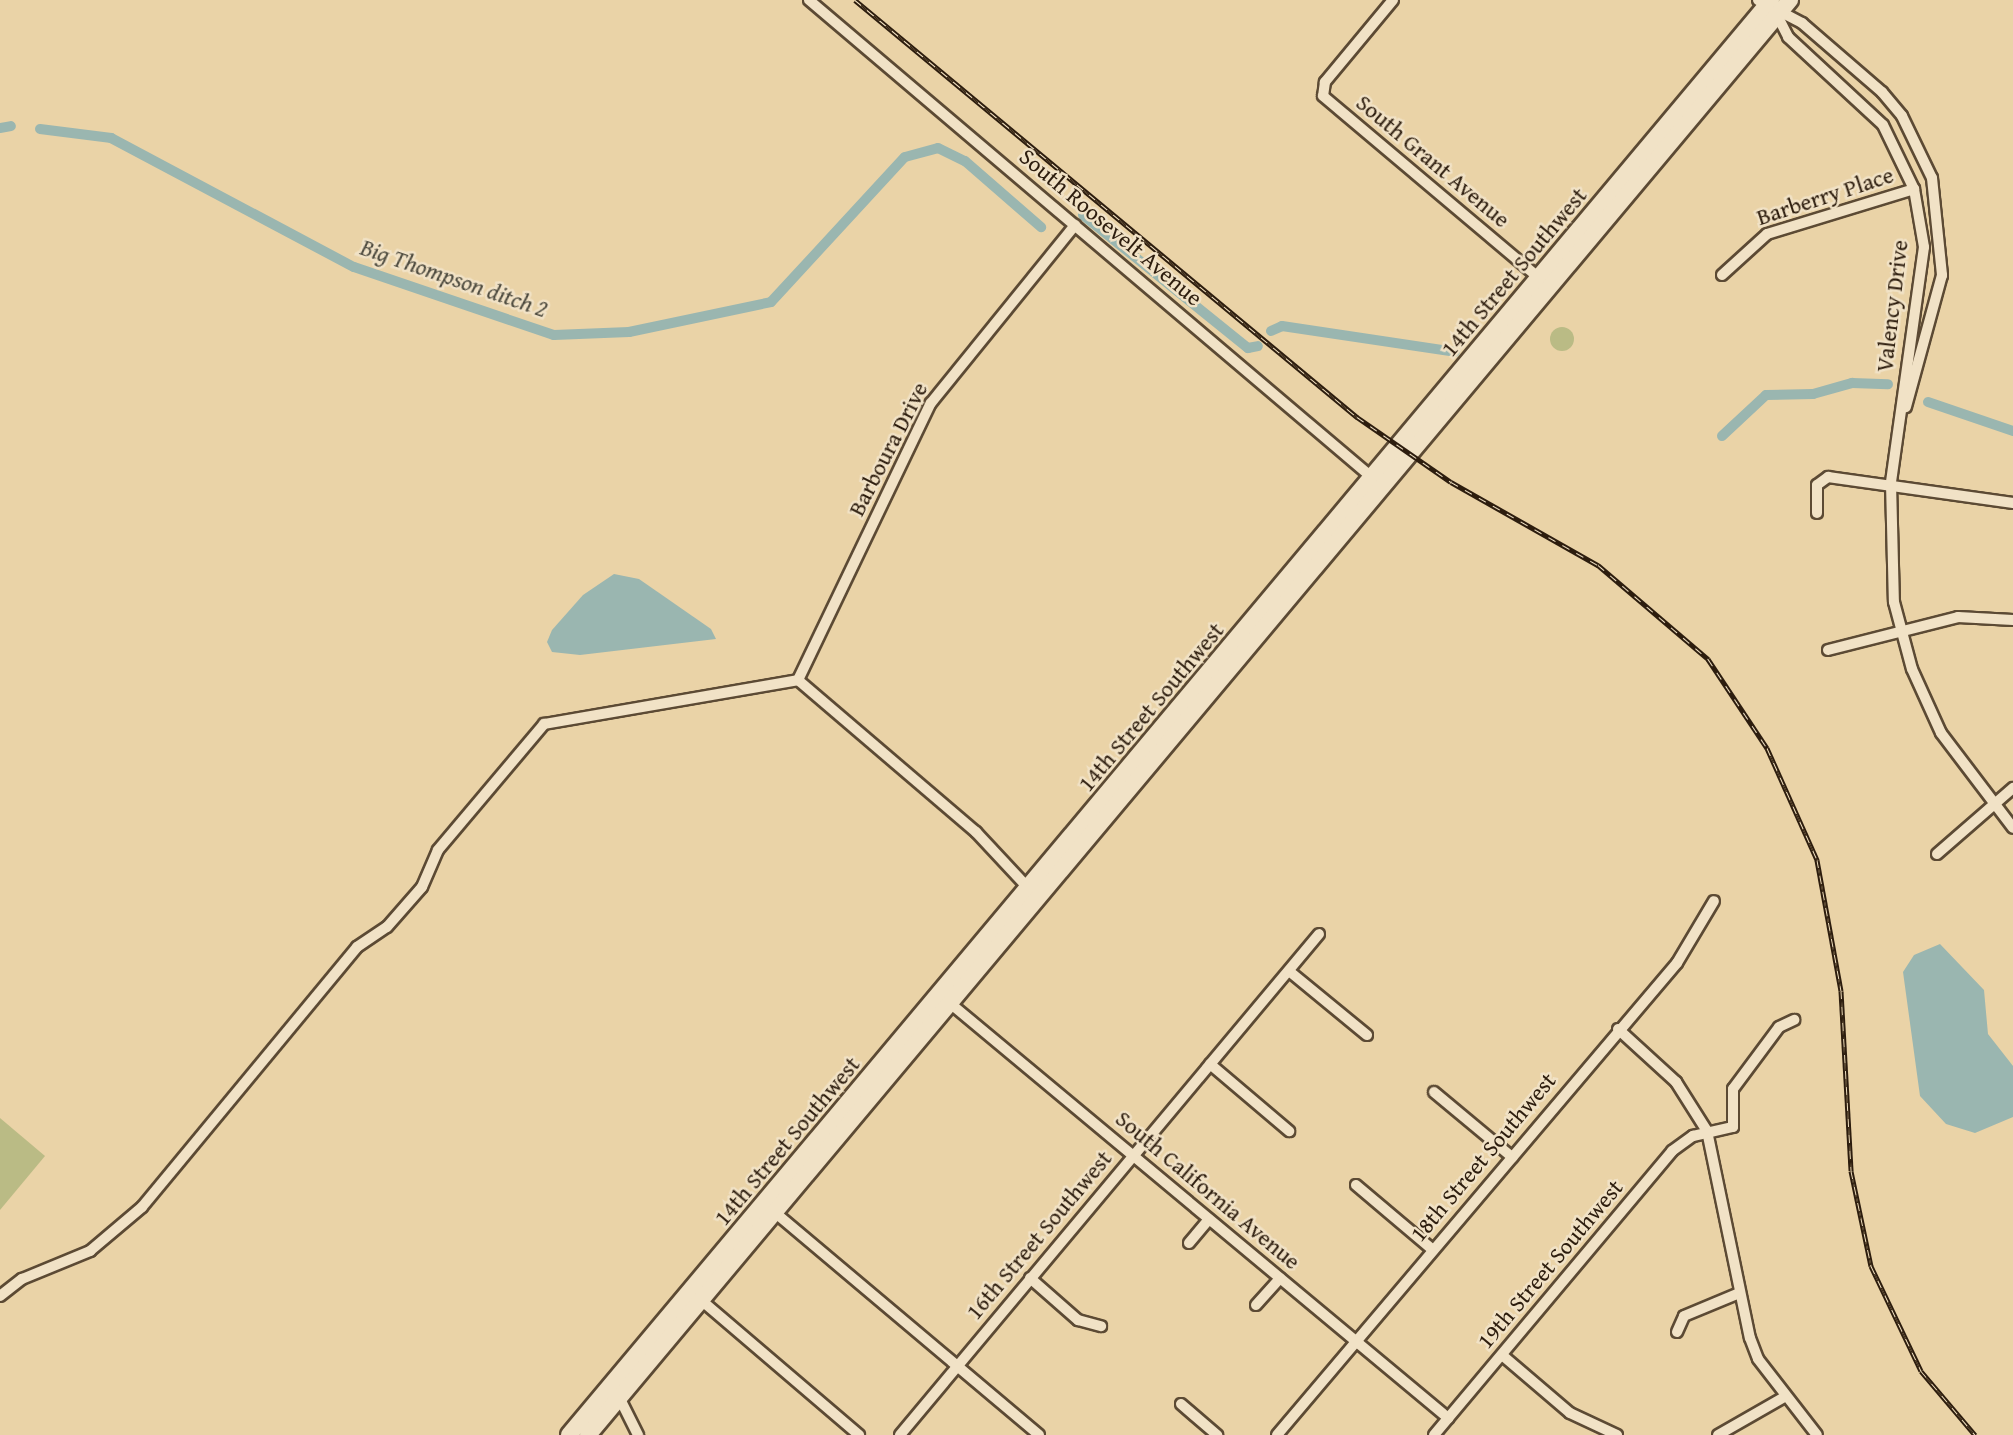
<!DOCTYPE html>
<html>
<head>
<meta charset="utf-8">
<style>
	body { margin:0 }
	#map { position:relative; width:2013px; height:1435px; overflow:hidden; background:#ead3a7; font-family:"Gentium Book Plus",serif }
	div>[style] { position:absolute }
	[style*='--x'] { left:calc(var(--x)*1px); top:calc(var(--y)*1px); width:calc(var(--w)*1px); rotate:calc(var(--a)*1deg) }
	.green>* { inset:0; background:#babb85 }
	.round { border-radius:50% }
	.water>* { inset:0; background:#9ab6b0 }
	.canal>* { height:10px; margin:-5px; padding:0 5px; transform-origin:5px; border-radius:5px; background:#9ab6b0 }
	.roads { filter:drop-shadow(2px 0 #5c4a34) drop-shadow(-2px 0 #5c4a34) drop-shadow(0 2px #5c4a34) drop-shadow(0 -2px #5c4a34) }
	.street>* { height:10px; margin:-5px; padding:0 5px; transform-origin:5px; border-radius:5px; background:#f1e2c6 }
	.secondary>* { height:16px; margin:-8px; padding:0 8px; transform-origin:8px; border-radius:8px; background:#f1e2c6 }
	.rail>* { height:5px; margin-top:-2.5px; transform-origin:0; background:repeating-linear-gradient(90deg,#f1e2c6 0 8px,#2d1d0e 0 16px); box-sizing:border-box; border-block:2px solid #2d1d0e }
	span { translate:-50% -50%; white-space:nowrap; text-align:center; line-height:1.15; -webkit-text-stroke:5px #f1e2c6; paint-order:stroke }
	.street-label { font-size:23px; color:#2d1d0e }
	.water-label { font-size:24px; color:#4e4b3f; font-style:italic }
</style>
</head>
<body>
<div id="map">
	<div class="green">
		<i class="round" style="left:1550px;top:327px;width:24px;height:24px"></i>
		<i style="clip-path:polygon(0 1118px,45px 1156px,0 1210px)"></i>
	</div>
	<div class="water">
		<i style="clip-path:polygon(614px 574px,639px 579px,711px 629px,716px 639px,580px 655px,552px 652px,547px 642px,552px 630px,583px 595px)"></i>
		<i style="clip-path:polygon(1940px 944px,1984px 990px,1988px 1034px,2013px 1066px,2013px 1117px,1975px 1133px,1946px 1124px,1920px 1096px,1903px 972px,1914px 955px)"></i>
	</div>
	<div class="canal">
		<i style="--x:0;--y:128;--w:11;--a:-10"></i>
		<i style="--x:40;--y:129;--w:72;--a:7.2"></i>
		<i style="--x:111;--y:138;--w:275;--a:28"></i>
		<i style="--x:354;--y:267;--w:211;--a:18.8"></i>
		<i style="--x:554;--y:335;--w:75;--a:-2.3"></i>
		<i style="--x:629;--y:332;--w:145;--a:-11.9"></i>
		<i style="--x:771;--y:302;--w:197;--a:-47.3"></i>
		<i style="--x:905;--y:157;--w:34;--a:-15"></i>
		<i style="--x:938;--y:148;--w:30;--a:26"></i>
		<i style="--x:965;--y:161;--w:101;--a:41"></i>
		<i style="--x:1083;--y:215;--w:212;--a:38.9"></i>
		<i style="--x:1248;--y:348;--w:10;--a:-11"></i>
		<i style="--x:1271;--y:331;--w:12;--a:-24"></i>
		<i style="--x:1282;--y:326;--w:175;--a:8.5"></i>
		<i style="--x:1928;--y:402;--w:90;--a:18.8"></i>
		<i style="--x:1722;--y:436;--w:60;--a:-43"></i>
		<i style="--x:1766;--y:395;--w:47;--a:-1.2"></i>
		<i style="--x:1813;--y:394;--w:41;--a:-15.8"></i>
		<i style="--x:1852;--y:383;--w:36;--a:2"></i>
	</div>
	<div class="roads">
		<div class="street">
			<i style="--x:809;--y:0;--w:742;--a:40.3"></i>
			<i style="--x:1393;--y:0;--w:107;--a:129.7"></i>
			<i style="--x:1325;--y:82;--w:14;--a:98"></i>
			<i style="--x:1323;--y:96;--w:289;--a:40.1"></i>
			<i style="--x:1758;--y:0;--w:50;--a:27.6"></i>
			<i style="--x:1802;--y:23;--w:106;--a:40.8"></i>
			<i style="--x:1882;--y:92;--w:31;--a:50"></i>
			<i style="--x:1902;--y:116;--w:69;--a:64.2"></i>
			<i style="--x:1932;--y:178;--w:98;--a:84.1"></i>
			<i style="--x:1942;--y:275;--w:137;--a:105.3"></i>
			<i style="--x:1777;--y:15;--w:25;--a:63"></i>
			<i style="--x:1788;--y:37;--w:129;--a:42.8"></i>
			<i style="--x:1883;--y:125;--w:71;--a:64.2"></i>
			<i style="--x:1914;--y:189;--w:59;--a:80.2"></i>
			<i style="--x:1924;--y:247;--w:238;--a:98"></i>
			<i style="--x:1891;--y:483;--w:119;--a:88.6"></i>
			<i style="--x:1894;--y:602;--w:69;--a:75"></i>
			<i style="--x:1912;--y:669;--w:70;--a:65.6"></i>
			<i style="--x:1941;--y:733;--w:119;--a:52.8"></i>
			<i style="--x:1722;--y:275;--w:61;--a:-42.3"></i>
			<i style="--x:1767;--y:234;--w:154;--a:-17"></i>
			<i style="--x:1817;--y:513;--w:28;--a:-90"></i>
			<i style="--x:1817;--y:485;--w:14;--a:-36"></i>
			<i style="--x:1828;--y:477;--w:187;--a:8"></i>
			<i style="--x:1828;--y:650;--w:134;--a:-14.2"></i>
			<i style="--x:1958;--y:617;--w:55;--a:3.1"></i>
			<i style="--x:798;--y:680;--w:307;--a:-64.4"></i>
			<i style="--x:931;--y:403;--w:229;--a:-51"></i>
			<i style="--x:798;--y:680;--w:234;--a:40.5"></i>
			<i style="--x:976;--y:832;--w:81;--a:47"></i>
			<i style="--x:1937;--y:854;--w:101;--a:-41"></i>
			<i style="--x:1289;--y:971;--w:101;--a:39.4"></i>
			<i style="--x:945;--y:999;--w:655;--a:39.79"></i>
			<i style="--x:1618;--y:1029;--w:79;--a:42.4"></i>
			<i style="--x:1676;--y:1082;--w:58;--a:57.7"></i>
			<i style="--x:1707;--y:1131;--w:211;--a:78.3"></i>
			<i style="--x:1750;--y:1338;--w:22;--a:69"></i>
			<i style="--x:1758;--y:1359;--w:96;--a:52.2"></i>
			<i style="--x:1210;--y:1064;--w:104;--a:40.3"></i>
			<i style="--x:1434;--y:1092;--w:102;--a:39.8"></i>
			<i style="--x:1356;--y:1185;--w:101;--a:40.2"></i>
			<i style="--x:772;--y:1210;--w:349;--a:40.1"></i>
			<i style="--x:1189;--y:1243;--w:31;--a:-50"></i>
			<i style="--x:1030;--y:1278;--w:64;--a:41.2"></i>
			<i style="--x:1078;--y:1320;--w:24;--a:15"></i>
			<i style="--x:0;--y:1296;--w:28;--a:-38"></i>
			<i style="--x:22;--y:1279;--w:74;--a:-22.4"></i>
			<i style="--x:90;--y:1251;--w:68;--a:-40.2"></i>
			<i style="--x:142;--y:1207;--w:337;--a:-50.4"></i>
			<i style="--x:357;--y:947;--w:36;--a:-34"></i>
			<i style="--x:387;--y:927;--w:53;--a:-48.8"></i>
			<i style="--x:422;--y:887;--w:40;--a:-66.6"></i>
			<i style="--x:438;--y:850;--w:165;--a:-49.9"></i>
			<i style="--x:544;--y:724;--w:258;--a:-9.8"></i>
			<i style="--x:701;--y:1300;--w:208;--a:40.5"></i>
			<i style="--x:1256;--y:1305;--w:36;--a:-48"></i>
			<i style="--x:1677;--y:1332;--w:17;--a:-66"></i>
			<i style="--x:1684;--y:1316;--w:57;--a:-22.5"></i>
			<i style="--x:1502;--y:1355;--w:89;--a:40.5"></i>
			<i style="--x:1570;--y:1413;--w:52;--a:25.1"></i>
			<i style="--x:617;--y:1393;--w:47;--a:63.4"></i>
			<i style="--x:1181;--y:1404;--w:48;--a:40.7"></i>
			<i style="--x:900;--y:1435;--w:653;--a:-50.09"></i>
			<i style="--x:1277;--y:1435;--w:619;--a:-49.72"></i>
			<i style="--x:1677;--y:963;--w:72;--a:-59.2"></i>
			<i style="--x:1434;--y:1435;--w:371;--a:-50"></i>
			<i style="--x:1672;--y:1151;--w:26;--a:-36"></i>
			<i style="--x:1693;--y:1136;--w:41;--a:-12.7"></i>
			<i style="--x:1733;--y:1127;--w:38;--a:-90"></i>
			<i style="--x:1733;--y:1089;--w:77;--a:-53.4"></i>
			<i style="--x:1779;--y:1027;--w:17;--a:-25"></i>
			<i style="--x:1718;--y:1435;--w:78;--a:-29.8"></i>
		</div>
		<div class="secondary">
			<i style="--x:569;--y:1435;--w:1872;--a:-50.05"></i>
			<i style="--x:588;--y:1435;--w:1872;--a:-50.05"></i>
		</div>
	</div>
	<div class="rail">
		<i style="--x:855;--y:0;--w:653;--a:39.72"></i>
		<i style="--x:1357;--y:417;--w:114;--a:34.7"></i>
		<i style="--x:1451;--y:482;--w:169;--a:29.5"></i>
		<i style="--x:1598;--y:565;--w:145;--a:40.5"></i>
		<i style="--x:1708;--y:659;--w:107;--a:56.5"></i>
		<i style="--x:1767;--y:748;--w:123;--a:65.9"></i>
		<i style="--x:1817;--y:860;--w:133;--a:79.6"></i>
		<i style="--x:1841;--y:991;--w:180;--a:86.8"></i>
		<i style="--x:1851;--y:1171;--w:97;--a:78.1"></i>
		<i style="--x:1871;--y:1266;--w:116;--a:64.5"></i>
		<i style="--x:1921;--y:1371;--w:84;--a:49.8"></i>
	</div>
	<div class="street-label">
		<span style="left:1433px;top:161px;rotate:40deg">South Grant Avenue</span>
		<span style="left:1825px;top:196px;rotate:-18deg">Barberry Place</span>
		<span style="left:1111px;top:227px;rotate:40deg">South Roosevelt Avenue</span>
		<span style="left:1514px;top:272px;rotate:-50deg">14th Street Southwest</span>
		<span style="left:1892px;top:306px;rotate:-83deg">Valency Drive</span>
		<span style="left:888px;top:449px;rotate:-63deg">Barboura Drive</span>
		<span style="left:1151px;top:707px;rotate:-50deg">14th Street Southwest</span>
		<span style="left:787px;top:1141px;rotate:-50deg">14th Street Southwest</span>
		<span style="left:1483px;top:1157px;rotate:-50deg">18th Street Southwest</span>
		<span style="left:1208px;top:1190px;rotate:40deg">South California Avenue</span>
		<span style="left:1039px;top:1235px;rotate:-50deg">16th Street Southwest</span>
		<span style="left:1550px;top:1264px;rotate:-50deg">19th Street Southwest</span>
	</div>
	<div class="water-label">
		<span style="left:454px;top:278px;rotate:19deg">Big Thompson ditch 2</span>
	</div>
</div>
</body>
</html>
